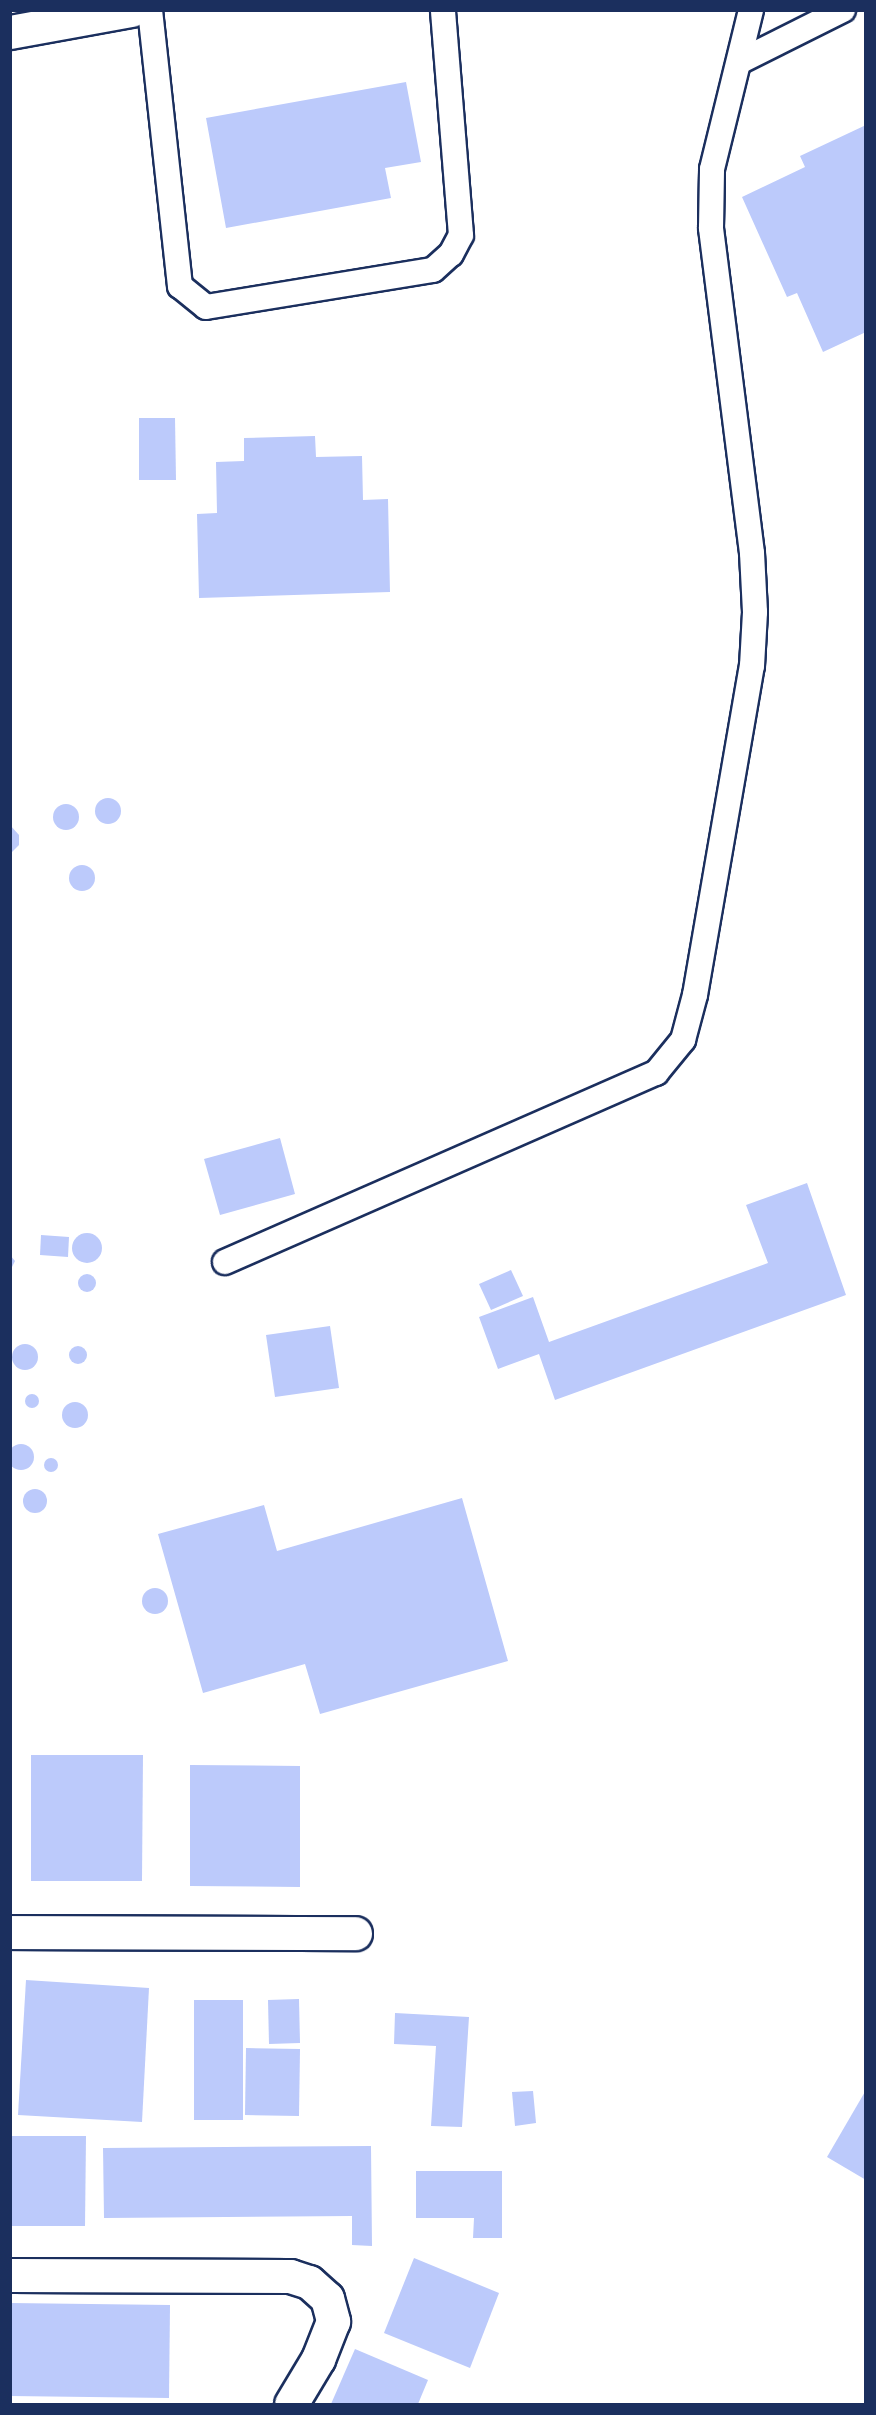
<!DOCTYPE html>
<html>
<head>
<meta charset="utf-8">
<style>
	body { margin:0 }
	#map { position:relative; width:876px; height:2415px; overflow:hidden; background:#fff; font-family:"Comic Neue",sans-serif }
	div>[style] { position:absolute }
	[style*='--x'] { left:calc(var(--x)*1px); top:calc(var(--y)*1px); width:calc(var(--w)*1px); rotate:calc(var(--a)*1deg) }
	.building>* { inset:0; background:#bccafb }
	.round { border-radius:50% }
	.roads { filter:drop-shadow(2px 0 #1b2f5e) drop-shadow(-2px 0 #1b2f5e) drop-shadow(0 2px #1b2f5e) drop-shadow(0 -2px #1b2f5e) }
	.lane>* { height:24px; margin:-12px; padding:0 12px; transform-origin:12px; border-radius:12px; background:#fff }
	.street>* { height:33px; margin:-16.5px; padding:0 16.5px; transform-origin:16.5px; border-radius:16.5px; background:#fff }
	.secondary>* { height:33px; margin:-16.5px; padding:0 16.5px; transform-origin:16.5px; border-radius:16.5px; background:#fff }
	span { translate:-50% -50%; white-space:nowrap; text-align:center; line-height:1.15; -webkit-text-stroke:4.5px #fff; paint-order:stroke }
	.frame { position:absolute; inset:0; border:12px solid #1b2f5e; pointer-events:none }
</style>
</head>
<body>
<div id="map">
	<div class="building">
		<i style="clip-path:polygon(406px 82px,421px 162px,385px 168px,391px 198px,226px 228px,206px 118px)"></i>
		<i style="clip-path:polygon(866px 125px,866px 332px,823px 352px,797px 293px,787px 297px,742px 197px,805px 167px,800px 156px)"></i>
		<i style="clip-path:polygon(139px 418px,175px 418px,176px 480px,139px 480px)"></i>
		<i style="clip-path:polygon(315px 436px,316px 457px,362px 456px,363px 500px,388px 499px,390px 592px,199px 598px,197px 514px,217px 513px,216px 462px,244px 461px,244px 438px)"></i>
		<i class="round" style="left:95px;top:798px;width:26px;height:26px"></i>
		<i class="round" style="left:53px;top:804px;width:26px;height:26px"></i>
		<i style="clip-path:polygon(10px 825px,19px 835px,19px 845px,10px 854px)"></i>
		<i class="round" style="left:69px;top:865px;width:26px;height:26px"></i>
		<i style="clip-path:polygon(280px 1138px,295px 1194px,220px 1215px,204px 1159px)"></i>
		<i style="clip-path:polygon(807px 1183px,846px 1295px,555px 1400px,539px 1354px,498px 1369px,479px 1317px,533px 1297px,549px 1342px,768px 1263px,746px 1205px)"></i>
		<i class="round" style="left:72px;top:1233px;width:30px;height:30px"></i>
		<i style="clip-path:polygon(41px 1235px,69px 1237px,68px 1257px,40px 1255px)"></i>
		<i style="clip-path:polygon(10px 1255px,15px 1261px,10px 1271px)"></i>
		<i style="clip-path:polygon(511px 1270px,523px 1296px,491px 1310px,479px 1284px)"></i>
		<i class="round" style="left:78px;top:1274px;width:18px;height:18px"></i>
		<i style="clip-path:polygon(330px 1326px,339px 1388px,275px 1397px,266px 1335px)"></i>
		<i class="round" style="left:12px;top:1344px;width:26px;height:26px"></i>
		<i class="round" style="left:69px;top:1346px;width:18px;height:18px"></i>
		<i class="round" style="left:25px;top:1394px;width:14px;height:14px"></i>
		<i class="round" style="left:62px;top:1402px;width:26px;height:26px"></i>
		<i class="round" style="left:8px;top:1444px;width:26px;height:26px"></i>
		<i class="round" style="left:44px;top:1458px;width:14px;height:14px"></i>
		<i class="round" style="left:23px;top:1489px;width:24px;height:24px"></i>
		<i style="clip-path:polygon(462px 1498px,508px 1661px,320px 1714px,305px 1664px,203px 1693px,158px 1534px,264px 1505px,277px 1551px)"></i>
		<i class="round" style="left:142px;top:1588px;width:26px;height:26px"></i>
		<i style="clip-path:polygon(31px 1755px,143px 1755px,142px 1881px,31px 1881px)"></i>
		<i style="clip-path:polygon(190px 1765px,300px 1766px,300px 1887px,190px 1886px)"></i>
		<i style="clip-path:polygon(26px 1980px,149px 1988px,142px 2122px,18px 2115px)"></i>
		<i style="clip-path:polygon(299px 1999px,300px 2043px,269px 2044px,268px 2000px)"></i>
		<i style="clip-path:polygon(194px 2000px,243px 2000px,243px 2120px,194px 2120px)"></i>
		<i style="clip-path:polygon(395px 2013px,469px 2017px,462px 2127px,431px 2126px,436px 2046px,394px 2044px)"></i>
		<i style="clip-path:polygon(246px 2048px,300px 2049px,299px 2116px,245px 2115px)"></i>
		<i style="clip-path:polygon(866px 2090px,866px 2180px,827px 2157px)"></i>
		<i style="clip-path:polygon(533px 2091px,536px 2123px,515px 2126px,512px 2092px)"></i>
		<i style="clip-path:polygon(10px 2136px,86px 2136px,85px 2226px,10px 2226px)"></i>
		<i style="clip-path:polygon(371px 2146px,372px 2246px,352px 2245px,352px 2216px,104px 2218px,103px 2148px)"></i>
		<i style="clip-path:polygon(416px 2171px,502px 2171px,502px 2238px,473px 2238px,474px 2218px,416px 2218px)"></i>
		<i style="clip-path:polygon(414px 2258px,499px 2293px,470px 2368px,384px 2333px)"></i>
		<i style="clip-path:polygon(10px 2303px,170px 2305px,169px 2398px,10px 2396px)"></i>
		<i style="clip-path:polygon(355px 2349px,428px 2380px,418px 2404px,331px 2404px)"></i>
	</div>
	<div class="roads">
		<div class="lane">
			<i style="--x:150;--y:10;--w:278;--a:83.8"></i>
			<i style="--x:180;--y:286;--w:33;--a:39"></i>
			<i style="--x:206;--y:307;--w:230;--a:-9.3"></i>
			<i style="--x:433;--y:270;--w:24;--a:-42"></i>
			<i style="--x:451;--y:254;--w:21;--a:-62"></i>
			<i style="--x:461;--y:235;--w:226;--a:-94.6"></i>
			<i style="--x:741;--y:61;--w:114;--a:-26.6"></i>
			<i style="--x:225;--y:1262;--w:471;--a:-23.7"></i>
			<i style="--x:656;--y:1073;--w:43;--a:-50.7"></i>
			<i style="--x:683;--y:1040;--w:47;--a:-75.1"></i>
			<i style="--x:695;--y:995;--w:334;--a:-80.2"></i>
			<i style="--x:752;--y:666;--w:54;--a:-86.8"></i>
			<i style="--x:755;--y:612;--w:59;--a:-92.9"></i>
			<i style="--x:752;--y:553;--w:328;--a:-97.2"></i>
			<i style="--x:711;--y:228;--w:59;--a:-89"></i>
			<i style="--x:712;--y:169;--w:164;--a:-76.2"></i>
		</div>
		<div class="street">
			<i style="--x:10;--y:1932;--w:345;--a:0.2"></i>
			<i style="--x:10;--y:2275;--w:280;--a:0.2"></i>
			<i style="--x:290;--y:2276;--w:20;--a:18"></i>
			<i style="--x:309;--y:2282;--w:24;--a:42"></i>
			<i style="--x:327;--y:2298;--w:24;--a:75"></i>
			<i style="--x:333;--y:2321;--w:41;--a:111.5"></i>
			<i style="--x:318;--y:2359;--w:52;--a:121"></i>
		</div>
		<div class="secondary">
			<i style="--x:10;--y:32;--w:123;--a:-10.3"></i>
		</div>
	</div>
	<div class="frame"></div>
</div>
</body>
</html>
